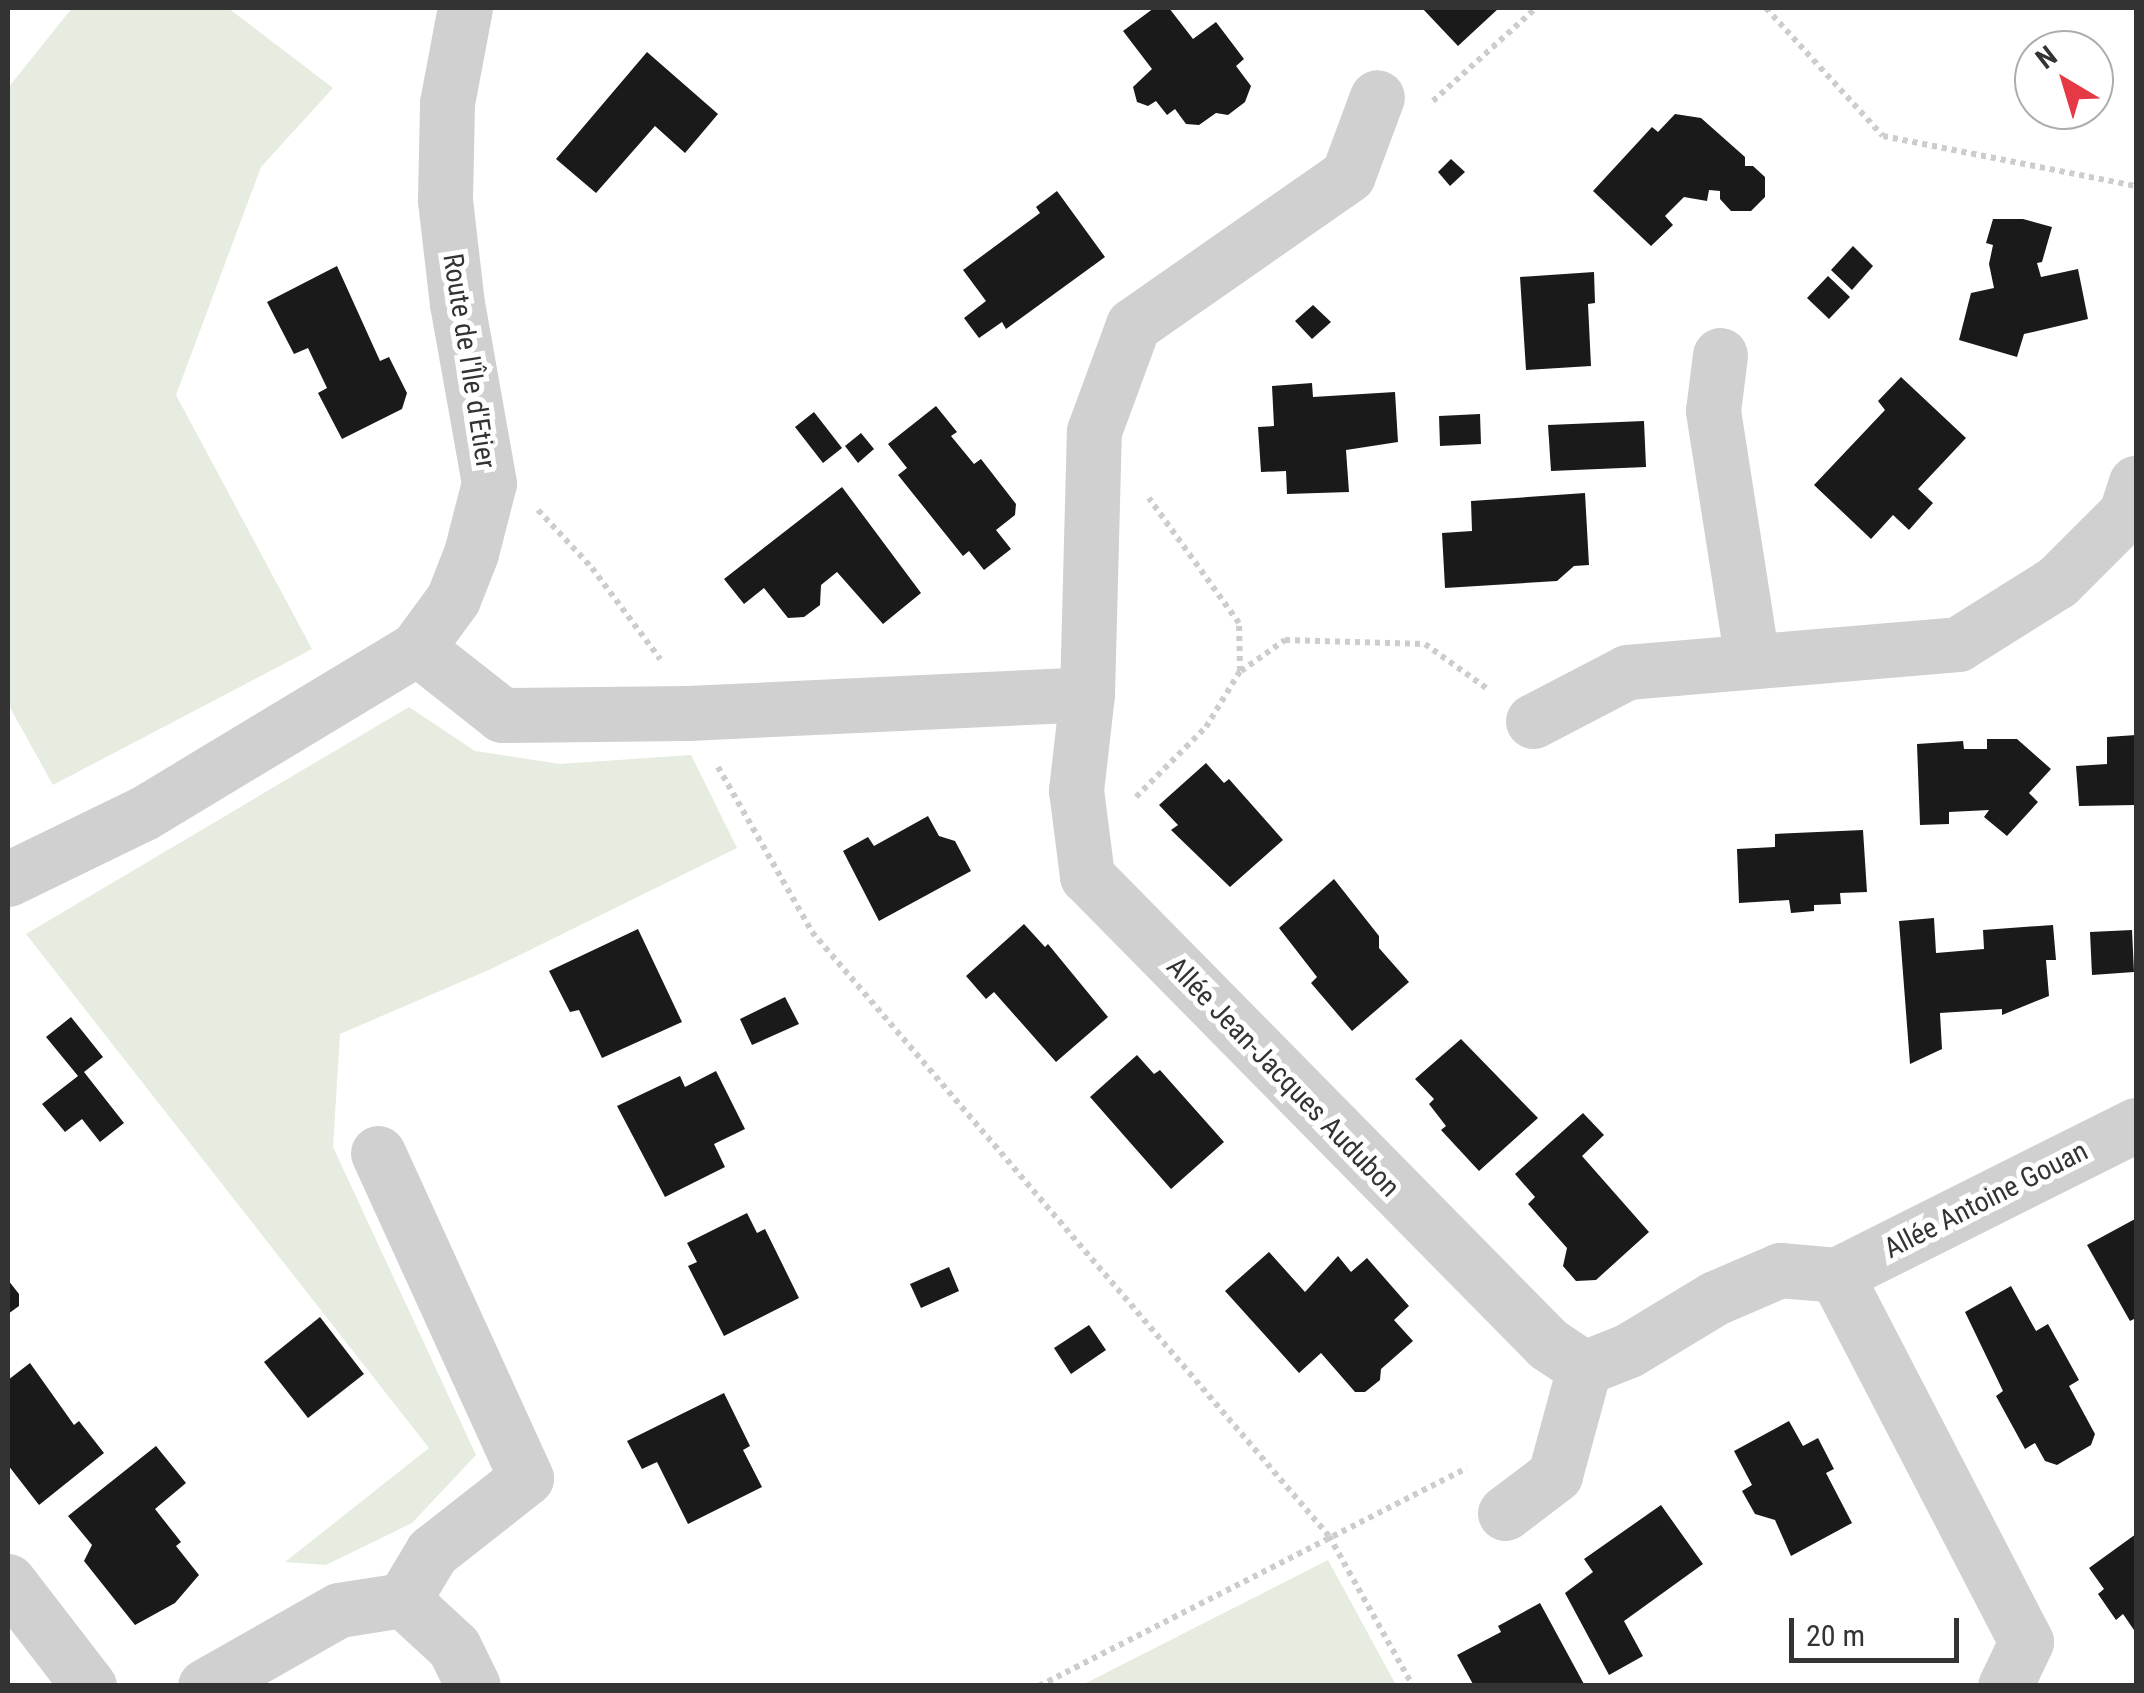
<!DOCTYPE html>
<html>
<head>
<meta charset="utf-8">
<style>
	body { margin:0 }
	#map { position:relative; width:2144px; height:1693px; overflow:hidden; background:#fff; font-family:"Roboto Condensed",sans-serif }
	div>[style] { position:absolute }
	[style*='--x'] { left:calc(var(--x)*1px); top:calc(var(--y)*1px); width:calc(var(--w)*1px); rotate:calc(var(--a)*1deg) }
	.green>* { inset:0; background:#e6ecdf }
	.building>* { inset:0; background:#1a1a1a }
	.path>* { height:6px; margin-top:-3px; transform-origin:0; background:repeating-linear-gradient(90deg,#cdcdcd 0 5px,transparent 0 10px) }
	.street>* { height:55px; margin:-27.5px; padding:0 27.5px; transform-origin:27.5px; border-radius:27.5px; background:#d0d0d0 }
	span { translate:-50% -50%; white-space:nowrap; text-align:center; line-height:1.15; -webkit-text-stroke:10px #fff; paint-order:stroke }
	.street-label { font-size:28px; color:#333 }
	.frame { position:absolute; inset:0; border:10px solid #333; pointer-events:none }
	.north { position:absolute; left:2014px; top:30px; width:100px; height:100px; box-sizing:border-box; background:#fff; border:2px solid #adadad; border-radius:50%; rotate:322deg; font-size:28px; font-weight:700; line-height:40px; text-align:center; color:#333 }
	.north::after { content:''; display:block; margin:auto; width:35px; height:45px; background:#e63946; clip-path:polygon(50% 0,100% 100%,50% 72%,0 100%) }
	.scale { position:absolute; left:1789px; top:1618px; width:170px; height:45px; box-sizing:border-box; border:5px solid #333; border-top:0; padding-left:12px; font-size:30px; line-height:35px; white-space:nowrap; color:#333; -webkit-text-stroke:8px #fff; paint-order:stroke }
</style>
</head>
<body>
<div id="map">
	<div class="green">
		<i style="clip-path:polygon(72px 8px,228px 8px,333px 88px,261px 167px,176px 395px,312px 649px,53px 785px,8px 704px,8px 88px)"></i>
		<i style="clip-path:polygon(409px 707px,475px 751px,560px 764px,691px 755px,737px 848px,491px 969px,340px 1034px,333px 1147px,476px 1455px,412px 1523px,326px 1565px,285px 1562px,429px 1448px,26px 934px)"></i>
		<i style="clip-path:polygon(1328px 1560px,1396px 1685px,1082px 1685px)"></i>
	</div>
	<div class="building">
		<i style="clip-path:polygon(1154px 8px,1169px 8px,1193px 39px,1216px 22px,1244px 59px,1236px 66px,1251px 86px,1245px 102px,1228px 115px,1216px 113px,1199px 125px,1186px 124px,1175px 109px,1167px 115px,1156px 101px,1148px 106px,1137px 102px,1133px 87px,1152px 69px,1123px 31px)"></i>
		<i style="clip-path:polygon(1422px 8px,1499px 8px,1458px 46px)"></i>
		<i style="clip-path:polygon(647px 52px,718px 114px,685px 153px,655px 126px,596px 193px,556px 159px)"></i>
		<i style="clip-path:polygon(1675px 114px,1701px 118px,1745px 157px,1745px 166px,1753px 166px,1765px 177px,1765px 197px,1751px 211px,1731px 211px,1720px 199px,1720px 191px,1709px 190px,1707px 201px,1684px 197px,1665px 216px,1673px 225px,1651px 246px,1593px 191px,1652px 127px,1658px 132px)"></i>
		<i style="clip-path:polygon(1451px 159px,1465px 172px,1450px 186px,1438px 172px)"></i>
		<i style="clip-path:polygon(1057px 191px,1105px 257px,1006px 329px,1002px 322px,979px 338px,964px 318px,986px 301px,963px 270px,1040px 213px,1036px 207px)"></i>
		<i style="clip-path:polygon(1993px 219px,2023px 219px,2052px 227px,2042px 262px,2037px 263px,2041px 277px,2078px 269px,2088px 319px,2024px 334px,2017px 357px,1959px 340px,1971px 293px,1994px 288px,1989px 264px,1993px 245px,1986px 243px)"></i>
		<i style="clip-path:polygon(1853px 246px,1873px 266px,1852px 290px,1831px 270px)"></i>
		<i style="clip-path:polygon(337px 266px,380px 361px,389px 357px,407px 393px,402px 409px,342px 439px,318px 393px,327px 388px,308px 348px,294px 354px,267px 302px)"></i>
		<i style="clip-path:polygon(1594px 272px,1595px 303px,1588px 304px,1591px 366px,1526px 370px,1520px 277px)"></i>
		<i style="clip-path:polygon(1828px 276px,1850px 297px,1829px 319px,1807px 298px)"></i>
		<i style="clip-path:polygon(1313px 305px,1331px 322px,1312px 339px,1295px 321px)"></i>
		<i style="clip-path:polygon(1901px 377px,1966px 438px,1918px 489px,1933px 503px,1909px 530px,1893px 515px,1871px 539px,1814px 485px,1885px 410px,1878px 401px)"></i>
		<i style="clip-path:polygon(1312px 383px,1313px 397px,1395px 392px,1398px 442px,1346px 450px,1349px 492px,1287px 494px,1286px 471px,1261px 472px,1258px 427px,1274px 426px,1272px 386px)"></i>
		<i style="clip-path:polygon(936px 406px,957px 432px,951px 436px,974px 464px,981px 459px,1016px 504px,1015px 515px,996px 530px,1011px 549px,984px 570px,969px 551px,963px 556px,898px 475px,907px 468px,888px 444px)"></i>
		<i style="clip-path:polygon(814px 412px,842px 448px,823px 463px,795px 427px)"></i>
		<i style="clip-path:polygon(1480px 414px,1481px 444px,1440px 446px,1439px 416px)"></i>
		<i style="clip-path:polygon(1644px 421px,1646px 467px,1551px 471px,1548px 425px)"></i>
		<i style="clip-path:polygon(861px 433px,874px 449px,858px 463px,845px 446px)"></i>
		<i style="clip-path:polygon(842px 487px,921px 593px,883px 624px,837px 572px,821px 585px,820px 605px,804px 617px,788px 618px,764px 588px,744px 604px,724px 579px)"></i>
		<i style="clip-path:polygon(1585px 493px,1589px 565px,1574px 566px,1557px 581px,1445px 588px,1442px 533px,1472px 531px,1471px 501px)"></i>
		<i style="clip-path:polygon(2136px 735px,2136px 805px,2079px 806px,2076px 766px,2107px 764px,2107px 737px)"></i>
		<i style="clip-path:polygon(1987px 739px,2017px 739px,2051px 769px,2029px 793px,2038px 802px,2007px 836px,1984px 817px,1989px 810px,1949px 812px,1949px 824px,1920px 825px,1917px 744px,1963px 741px,1964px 749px,1987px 749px)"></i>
		<i style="clip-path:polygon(1206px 763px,1224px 783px,1229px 779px,1283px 840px,1230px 887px,1171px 830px,1178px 825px,1159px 805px)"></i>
		<i style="clip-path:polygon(928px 816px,939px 836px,955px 841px,971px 871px,879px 921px,843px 851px,868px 837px,874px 846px)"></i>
		<i style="clip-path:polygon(1863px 830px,1867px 892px,1840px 893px,1841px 904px,1814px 905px,1814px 911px,1791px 913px,1789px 900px,1739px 903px,1737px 849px,1775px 847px,1775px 834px)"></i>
		<i style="clip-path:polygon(1334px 879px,1379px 936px,1379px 948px,1409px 982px,1352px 1031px,1311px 983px,1317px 977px,1279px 928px)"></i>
		<i style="clip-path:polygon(1934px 918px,1936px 953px,1984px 949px,1983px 930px,2053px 925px,2056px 960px,2046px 960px,2049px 996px,2002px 1015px,2002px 1009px,1940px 1013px,1942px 1049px,1910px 1064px,1899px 921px)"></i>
		<i style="clip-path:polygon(1024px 924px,1045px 947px,1048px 944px,1108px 1017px,1056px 1062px,994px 992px,986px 999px,966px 976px)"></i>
		<i style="clip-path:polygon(638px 929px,682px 1022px,602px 1058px,579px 1010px,570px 1012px,549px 971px)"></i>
		<i style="clip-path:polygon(2132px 930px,2134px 972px,2092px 975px,2090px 932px)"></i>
		<i style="clip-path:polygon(785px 997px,799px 1024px,752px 1045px,740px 1019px)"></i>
		<i style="clip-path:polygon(71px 1017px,103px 1057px,84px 1072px,124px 1123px,100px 1142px,82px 1119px,65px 1132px,42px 1104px,78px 1076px,46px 1037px)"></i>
		<i style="clip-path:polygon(1461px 1039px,1538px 1118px,1479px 1171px,1441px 1130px,1446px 1126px,1429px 1104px,1434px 1099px,1415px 1079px)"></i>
		<i style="clip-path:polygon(1137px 1055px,1154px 1074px,1160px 1070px,1224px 1142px,1171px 1189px,1090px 1097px)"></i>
		<i style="clip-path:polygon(716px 1071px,745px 1129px,714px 1144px,725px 1167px,665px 1197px,617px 1106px,680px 1076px,685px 1087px)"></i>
		<i style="clip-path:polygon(1583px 1113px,1604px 1135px,1582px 1156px,1649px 1232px,1596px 1280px,1576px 1281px,1563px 1266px,1567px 1248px,1528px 1204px,1535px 1197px,1515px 1174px)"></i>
		<i style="clip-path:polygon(747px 1213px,757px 1233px,765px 1229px,799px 1298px,724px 1336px,688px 1266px,697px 1262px,687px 1243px)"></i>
		<i style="clip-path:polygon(2135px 1219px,2136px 1318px,2130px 1321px,2087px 1245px)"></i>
		<i style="clip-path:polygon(1269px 1252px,1305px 1292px,1338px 1256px,1351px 1272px,1367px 1258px,1409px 1306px,1394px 1320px,1413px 1341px,1381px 1369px,1380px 1380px,1365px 1392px,1355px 1392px,1321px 1353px,1299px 1373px,1225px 1291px)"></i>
		<i style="clip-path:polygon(949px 1267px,959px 1291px,921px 1308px,910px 1284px)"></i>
		<i style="clip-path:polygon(8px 1280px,19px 1294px,19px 1306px,8px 1314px)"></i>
		<i style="clip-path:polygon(2011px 1286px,2036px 1331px,2048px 1324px,2079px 1380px,2069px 1386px,2095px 1434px,2091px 1445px,2057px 1465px,2045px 1461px,2035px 1443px,2025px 1449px,1996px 1396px,2003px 1391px,1965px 1312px)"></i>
		<i style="clip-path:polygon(320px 1317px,364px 1374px,308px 1418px,264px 1362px)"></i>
		<i style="clip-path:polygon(1089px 1325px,1106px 1350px,1071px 1374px,1054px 1348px)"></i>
		<i style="clip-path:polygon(30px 1363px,74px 1425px,79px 1421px,104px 1453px,39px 1505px,8px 1465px,8px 1380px)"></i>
		<i style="clip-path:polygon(724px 1393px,750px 1446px,743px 1450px,762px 1487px,688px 1524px,657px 1462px,642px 1469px,627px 1441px)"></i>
		<i style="clip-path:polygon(1789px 1421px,1803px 1446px,1818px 1438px,1834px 1469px,1826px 1473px,1852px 1523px,1791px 1556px,1775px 1520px,1755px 1514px,1742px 1491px,1752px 1485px,1734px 1451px)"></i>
		<i style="clip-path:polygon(156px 1446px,186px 1483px,155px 1509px,181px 1542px,176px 1546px,199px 1575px,175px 1603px,135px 1625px,84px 1561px,92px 1545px,68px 1516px)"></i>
		<i style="clip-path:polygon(1661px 1505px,1703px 1564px,1624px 1621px,1643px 1656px,1609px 1675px,1565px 1593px,1593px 1572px,1584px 1559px)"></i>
		<i style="clip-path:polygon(2136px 1534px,2136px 1633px,2123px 1614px,2116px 1620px,2098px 1594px,2104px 1589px,2089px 1568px)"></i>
		<i style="clip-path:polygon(1540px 1603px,1585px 1686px,1474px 1686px,1457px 1655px,1501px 1632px,1498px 1626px)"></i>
	</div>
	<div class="path">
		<i style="--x:1766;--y:8;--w:173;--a:47.6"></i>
		<i style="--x:1883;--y:136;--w:258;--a:11.2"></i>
		<i style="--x:1433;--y:101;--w:139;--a:-42.1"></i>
		<i style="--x:538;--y:510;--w:79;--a:47"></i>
		<i style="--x:592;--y:568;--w:114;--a:53.2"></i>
		<i style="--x:1241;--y:671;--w:54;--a:-35.2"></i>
		<i style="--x:1285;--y:640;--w:140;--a:1.6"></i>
		<i style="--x:1425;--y:644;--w:79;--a:35.7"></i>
		<i style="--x:718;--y:767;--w:190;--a:60.3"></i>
		<i style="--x:812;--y:932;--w:795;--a:49.44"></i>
		<i style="--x:1329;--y:1536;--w:172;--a:60.8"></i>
		<i style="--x:1136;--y:797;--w:99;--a:-45"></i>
		<i style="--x:1206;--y:727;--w:66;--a:-58.7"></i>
		<i style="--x:1240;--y:671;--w:48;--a:-91.2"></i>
		<i style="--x:1239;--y:623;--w:154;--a:-125.8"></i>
		<i style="--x:1039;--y:1686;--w:480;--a:-27"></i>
	</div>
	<div class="street">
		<i style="--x:1720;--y:355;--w:56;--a:97.1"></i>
		<i style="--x:1713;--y:411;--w:252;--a:81.1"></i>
		<i style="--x:417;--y:648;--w:108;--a:38.2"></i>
		<i style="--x:502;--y:715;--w:186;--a:-0.6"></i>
		<i style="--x:688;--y:713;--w:399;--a:-2.7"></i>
		<i style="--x:1087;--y:694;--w:97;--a:96.5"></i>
		<i style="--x:1076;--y:790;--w:87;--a:82.7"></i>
		<i style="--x:1087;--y:876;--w:657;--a:45.43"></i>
		<i style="--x:1548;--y:1344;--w:43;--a:33.7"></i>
		<i style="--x:1584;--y:1368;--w:48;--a:-21.8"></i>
		<i style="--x:1629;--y:1350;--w:100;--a:-31.2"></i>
		<i style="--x:1715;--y:1298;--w:71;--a:-23.3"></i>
		<i style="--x:1780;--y:1270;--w:56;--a:5.1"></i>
		<i style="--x:1836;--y:1275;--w:413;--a:62.6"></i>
		<i style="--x:2026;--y:1642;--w:49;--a:115.5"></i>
		<i style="--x:1087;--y:694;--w:263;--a:-88.5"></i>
		<i style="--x:1094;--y:431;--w:113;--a:-69.8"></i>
		<i style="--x:1133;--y:325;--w:262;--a:-34.9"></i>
		<i style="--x:1348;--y:175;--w:83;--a:-69.6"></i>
		<i style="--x:1533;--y:721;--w:106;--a:-27.5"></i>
		<i style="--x:1627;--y:672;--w:332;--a:-4.8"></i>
		<i style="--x:1958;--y:644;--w:117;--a:-32.1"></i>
		<i style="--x:2057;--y:582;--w:98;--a:-45"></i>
		<i style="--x:2126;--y:513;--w:32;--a:-72"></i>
		<i style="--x:8;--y:879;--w:151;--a:-25.9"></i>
		<i style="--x:144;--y:813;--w:319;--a:-31.1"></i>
		<i style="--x:417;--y:648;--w:61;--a:-53.7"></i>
		<i style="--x:453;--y:599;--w:49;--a:-68.6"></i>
		<i style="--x:471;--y:553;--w:72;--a:-75.6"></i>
		<i style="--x:489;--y:483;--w:182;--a:-100.1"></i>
		<i style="--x:457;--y:304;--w:105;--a:-96.6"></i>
		<i style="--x:445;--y:200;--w:97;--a:-88.8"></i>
		<i style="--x:447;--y:103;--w:97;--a:-79.3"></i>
		<i style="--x:378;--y:1153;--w:357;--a:65.5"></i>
		<i style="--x:526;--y:1478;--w:120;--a:141.8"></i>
		<i style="--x:432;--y:1552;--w:56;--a:121.1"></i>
		<i style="--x:1836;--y:1275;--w:335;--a:-26.6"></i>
		<i style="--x:1505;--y:1513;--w:63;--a:-37.2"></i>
		<i style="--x:1555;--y:1475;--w:111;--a:-74.8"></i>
		<i style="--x:8;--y:1581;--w:133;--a:52.4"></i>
		<i style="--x:205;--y:1686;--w:154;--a:-29.6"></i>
		<i style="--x:339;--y:1610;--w:65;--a:-8.9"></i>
		<i style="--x:403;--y:1600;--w:69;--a:42.7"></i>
		<i style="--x:454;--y:1647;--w:43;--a:64"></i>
	</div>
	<div class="street-label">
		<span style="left:469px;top:361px;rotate:81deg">Route de l'Île d'Etier</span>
		<span style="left:1283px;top:1077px;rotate:46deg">Allée Jean-Jacques Audubon</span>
		<span style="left:1986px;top:1200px;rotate:-27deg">Allée Antoine Gouan</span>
	</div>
	<div class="frame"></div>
	<div class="north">N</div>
	<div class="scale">20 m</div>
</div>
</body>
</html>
